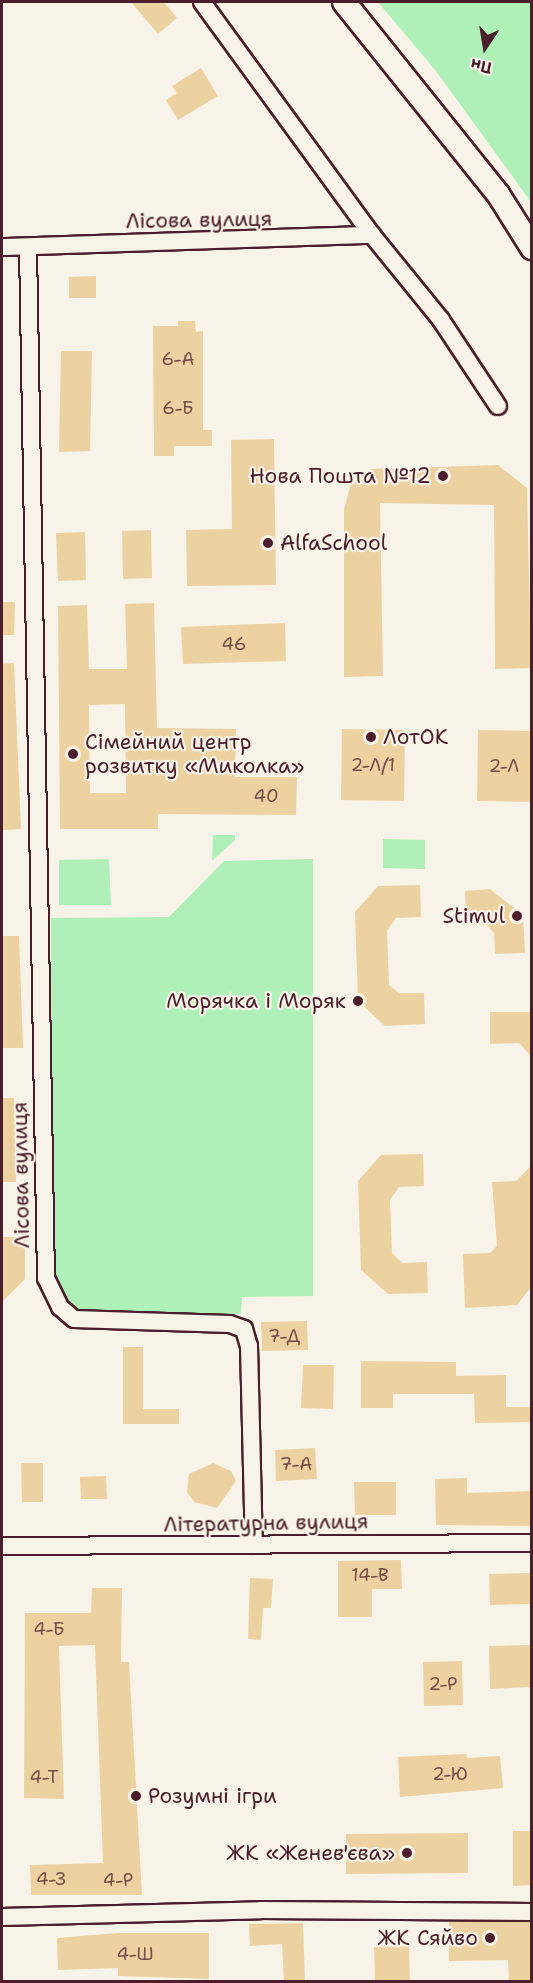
<!DOCTYPE html>
<html>
<head>
<meta charset="utf-8">
<style>
	body { margin:0 }
	#map { position:relative; width:533px; height:1983px; overflow:hidden; background:#f7f3e8; font-family:"Shantell Sans",sans-serif }
	div>[style] { position:absolute }
	[style*='--x'] { left:calc(var(--x)*1px); top:calc(var(--y)*1px); width:calc(var(--w)*1px); rotate:calc(var(--a)*1deg) }
	.green>* { inset:0; background:#aff0b8 }
	.building>* { inset:0; background:#ecd2a1 }
	.roads { filter:drop-shadow(2px 0 #4a1f2b) drop-shadow(-2px 0 #4a1f2b) drop-shadow(0 2px #4a1f2b) drop-shadow(0 -2px #4a1f2b) }
	.minor>* { height:16px; margin:-8px; padding:0 8px; transform-origin:8px; border-radius:8px; background:#f7f3e8 }
	.secondary>* { height:22px; margin:-11px; padding:0 11px; transform-origin:11px; border-radius:11px; background:#f7f3e8 }
	.dots>* { width:16px; height:16px; translate:-50% -50%; box-sizing:border-box; border:3px solid #f7f3e8; border-radius:50% }
	span { translate:-50% -50%; white-space:nowrap; text-align:center; line-height:1.15; -webkit-text-stroke:4.5px #f7f3e8; paint-order:stroke }
	.number-label { font-size:18px; color:#724c48 }
	.number-label span { -webkit-text-stroke-width:0 }
	.street-label { font-size:21px; color:#4a1f2b }
	.poi-label { font-size:21px; color:#4a1f2b }
	.right { translate:-100% -50%; text-align:right }
	.left { translate:0 -50%; text-align:left }
	.frame { position:absolute; inset:0; border:3px solid #4a1f2b; pointer-events:none }
	.north { position:absolute; left:455px; top:18px; width:60px; height:60px; -webkit-text-stroke:4px #f7f3e8; paint-order:stroke; rotate:192deg; font-size:16px; font-weight:700; line-height:24px; text-align:center; color:#4a1f2b }
	.north::after { content:''; display:block; margin:auto; width:21px; height:27px; background:#4a1f2b; clip-path:polygon(50% 0,100% 100%,50% 72%,0 100%) }
</style>
</head>
<body>
<div id="map">
	<div class="green">
		<i style="clip-path:polygon(378px 2px,531px 2px,531px 202px,436px 71px)"></i>
		<i style="clip-path:polygon(213px 835px,235px 835px,235px 840px,212px 861px)"></i>
		<i style="clip-path:polygon(383px 839px,425px 840px,425px 869px,383px 868px)"></i>
		<i style="clip-path:polygon(109px 859px,111px 905px,59px 905px,59px 860px)"></i>
		<i style="clip-path:polygon(313px 859px,313px 1296px,242px 1297px,241px 1314px,86px 1313px,67px 1303px,53px 1285px,51px 918px,169px 917px,224px 861px)"></i>
	</div>
	<div class="building">
		<i style="clip-path:polygon(131px 2px,164px 2px,177px 18px,158px 34px)"></i>
		<i style="clip-path:polygon(201px 68px,218px 96px,178px 120px,166px 100px,177px 93px,172px 86px)"></i>
		<i style="clip-path:polygon(96px 276px,96px 298px,69px 298px,69px 277px)"></i>
		<i style="clip-path:polygon(178px 321px,195px 321px,196px 332px,203px 331px,203px 430px,212px 430px,212px 446px,174px 446px,174px 456px,154px 456px,153px 326px,178px 326px)"></i>
		<i style="clip-path:polygon(61px 351px,92px 351px,90px 451px,59px 452px)"></i>
		<i style="clip-path:polygon(274px 439px,276px 585px,187px 586px,186px 530px,232px 529px,231px 440px)"></i>
		<i style="clip-path:polygon(498px 465px,527px 488px,531px 668px,495px 669px,494px 505px,380px 503px,383px 676px,344px 677px,344px 509px,351px 483px,371px 469px)"></i>
		<i style="clip-path:polygon(151px 530px,152px 578px,123px 579px,122px 531px)"></i>
		<i style="clip-path:polygon(85px 532px,86px 580px,58px 581px,56px 533px)"></i>
		<i style="clip-path:polygon(2px 602px,15px 602px,14px 635px,2px 635px)"></i>
		<i style="clip-path:polygon(evenodd,154px 603px,157px 728px,236px 729px,235px 777px,297px 777px,296px 815px,158px 814px,158px 829px,60px 829px,58px 606px,87px 605px,89px 669px,127px 669px,125px 604px,154px 603px,125px 704px,126px 793px,90px 793px,89px 705px,125px 704px)"></i>
		<i style="clip-path:polygon(285px 623px,286px 661px,183px 664px,181px 627px)"></i>
		<i style="clip-path:polygon(14px 663px,21px 829px,2px 830px,2px 664px)"></i>
		<i style="clip-path:polygon(342px 729px,405px 730px,404px 801px,341px 800px)"></i>
		<i style="clip-path:polygon(478px 730px,531px 731px,531px 802px,477px 801px)"></i>
		<i style="clip-path:polygon(420px 885px,421px 917px,396px 918px,387px 931px,389px 985px,399px 993px,424px 993px,425px 1024px,385px 1026px,358px 1001px,355px 912px,378px 886px)"></i>
		<i style="clip-path:polygon(490px 889px,523px 915px,525px 953px,495px 954px,494px 933px,486px 924px,466px 925px,465px 891px)"></i>
		<i style="clip-path:polygon(2px 936px,19px 936px,23px 1048px,2px 1048px)"></i>
		<i style="clip-path:polygon(490px 1012px,531px 1012px,531px 1056px,519px 1043px,490px 1044px)"></i>
		<i style="clip-path:polygon(2px 1098px,14px 1098px,16px 1182px,2px 1182px)"></i>
		<i style="clip-path:polygon(423px 1154px,424px 1186px,399px 1187px,390px 1200px,391px 1228px,392px 1253px,402px 1263px,427px 1262px,428px 1293px,388px 1294px,361px 1270px,358px 1181px,381px 1155px)"></i>
		<i style="clip-path:polygon(531px 1166px,531px 1287px,517px 1305px,465px 1308px,463px 1254px,490px 1253px,497px 1246px,492px 1182px,516px 1181px)"></i>
		<i style="clip-path:polygon(2px 1237px,25px 1237px,25px 1279px,2px 1302px)"></i>
		<i style="clip-path:polygon(307px 1321px,308px 1350px,262px 1351px,261px 1322px)"></i>
		<i style="clip-path:polygon(123px 1347px,143px 1347px,143px 1409px,179px 1409px,179px 1424px,123px 1424px)"></i>
		<i style="clip-path:polygon(361px 1361px,456px 1362px,456px 1376px,506px 1375px,506px 1407px,531px 1407px,531px 1422px,475px 1423px,474px 1394px,393px 1394px,393px 1408px,361px 1408px)"></i>
		<i style="clip-path:polygon(303px 1365px,334px 1365px,333px 1409px,301px 1408px)"></i>
		<i style="clip-path:polygon(315px 1448px,317px 1479px,276px 1481px,275px 1450px)"></i>
		<i style="clip-path:polygon(21px 1463px,43px 1463px,43px 1502px,22px 1502px)"></i>
		<i style="clip-path:polygon(213px 1463px,231px 1471px,236px 1481px,217px 1508px,194px 1502px,187px 1492px,189px 1474px)"></i>
		<i style="clip-path:polygon(106px 1476px,107px 1499px,81px 1499px,80px 1477px)"></i>
		<i style="clip-path:polygon(467px 1478px,467px 1493px,531px 1491px,531px 1526px,436px 1525px,435px 1479px)"></i>
		<i style="clip-path:polygon(354px 1482px,396px 1482px,396px 1515px,355px 1515px)"></i>
		<i style="clip-path:polygon(401px 1560px,402px 1589px,372px 1589px,372px 1617px,338px 1617px,338px 1561px)"></i>
		<i style="clip-path:polygon(531px 1573px,531px 1604px,490px 1605px,489px 1574px)"></i>
		<i style="clip-path:polygon(250px 1578px,273px 1579px,271px 1608px,263px 1608px,261px 1640px,248px 1639px)"></i>
		<i style="clip-path:polygon(92px 1588px,122px 1588px,121px 1662px,129px 1662px,142px 1895px,31px 1895px,30px 1865px,103px 1863px,95px 1645px,59px 1646px,64px 1799px,24px 1798px,25px 1613px,91px 1613px)"></i>
		<i style="clip-path:polygon(531px 1645px,531px 1687px,490px 1689px,489px 1646px)"></i>
		<i style="clip-path:polygon(462px 1661px,463px 1705px,424px 1706px,423px 1662px)"></i>
		<i style="clip-path:polygon(466px 1754px,467px 1758px,500px 1756px,503px 1788px,400px 1797px,398px 1757px)"></i>
		<i style="clip-path:polygon(513px 1831px,531px 1831px,531px 1885px,513px 1886px)"></i>
		<i style="clip-path:polygon(468px 1833px,468px 1873px,346px 1874px,346px 1834px)"></i>
		<i style="clip-path:polygon(449px 1922px,531px 1922px,531px 1982px,509px 1982px,508px 1960px,449px 1961px)"></i>
		<i style="clip-path:polygon(303px 1923px,305px 1982px,284px 1982px,282px 1944px,250px 1946px,249px 1924px)"></i>
		<i style="clip-path:polygon(118px 1933px,209px 1933px,209px 1979px,118px 1976px,118px 1968px,58px 1970px,57px 1938px)"></i>
		<i style="clip-path:polygon(409px 1946px,410px 1982px,375px 1982px,374px 1947px)"></i>
	</div>
	<div class="roads">
		<div class="minor">
			<i style="--x:202;--y:2;--w:288;--a:53.9"></i>
			<i style="--x:372;--y:235;--w:109;--a:50.9"></i>
			<i style="--x:441;--y:320;--w:103;--a:56.5"></i>
			<i style="--x:2;--y:247;--w:370;--a:-1.9"></i>
			<i style="--x:28;--y:247;--w:1031;--a:89"></i>
			<i style="--x:46;--y:1278;--w:32;--a:64"></i>
			<i style="--x:60;--y:1307;--w:18;--a:41"></i>
			<i style="--x:74;--y:1319;--w:156;--a:1.8"></i>
			<i style="--x:230;--y:1324;--w:15;--a:20"></i>
			<i style="--x:244;--y:1329;--w:18;--a:74"></i>
			<i style="--x:249;--y:1346;--w:199;--a:88.6"></i>
			<i style="--x:2;--y:1546;--w:530;--a:-0.32"></i>
			<i style="--x:2;--y:1917;--w:259;--a:-1.5"></i>
			<i style="--x:261;--y:1910;--w:271;--a:0.4"></i>
		</div>
		<div class="secondary">
			<i style="--x:344;--y:2;--w:246;--a:51.3"></i>
			<i style="--x:498;--y:194;--w:64;--a:57.8"></i>
		</div>
	</div>
	<div class="dots">
		<i style="left:443px;top:476px;background:#4a1f2b"></i>
		<i style="left:268px;top:543px;background:#4a1f2b"></i>
		<i style="left:371px;top:737px;background:#4a1f2b"></i>
		<i style="left:73px;top:754px;background:#4a1f2b"></i>
		<i style="left:517px;top:916px;background:#4a1f2b"></i>
		<i style="left:358px;top:1001px;background:#4a1f2b"></i>
		<i style="left:136px;top:1796px;background:#4a1f2b"></i>
		<i style="left:407px;top:1853px;background:#4a1f2b"></i>
		<i style="left:490px;top:1938px;background:#4a1f2b"></i>
	</div>
	<div class="number-label">
		<span style="left:178px;top:359px">6-А</span>
		<span style="left:178px;top:408px">6-Б</span>
		<span style="left:234px;top:644px">46</span>
		<span style="left:373px;top:765px">2-Л/1</span>
		<span style="left:504px;top:766px">2-Л</span>
		<span style="left:266px;top:796px">40</span>
		<span style="left:284px;top:1336px">7-Д</span>
		<span style="left:296px;top:1464px">7-А</span>
		<span style="left:370px;top:1575px">14-В</span>
		<span style="left:49px;top:1629px">4-Б</span>
		<span style="left:443px;top:1684px">2-Р</span>
		<span style="left:450px;top:1774px">2-Ю</span>
		<span style="left:44px;top:1777px">4-Т</span>
		<span style="left:51px;top:1879px">4-З</span>
		<span style="left:118px;top:1880px">4-Р</span>
		<span style="left:135px;top:1954px">4-Ш</span>
	</div>
	<div class="street-label">
		<span style="left:199px;top:220px;rotate:-1deg">Лісова вулиця</span>
		<span style="left:21px;top:1175px;rotate:-91deg">Лісова вулиця</span>
		<span style="left:266px;top:1523px;rotate:-1deg">Літературна вулиця</span>
	</div>
	<div class="poi-label">
		<span class="right" style="left:431px;top:476px">Нова Пошта №12</span>
		<span class="left" style="left:280px;top:543px">AlfaSchool</span>
		<span class="left" style="left:383px;top:737px">ЛотОК</span>
		<span class="left" style="left:85px;top:754px">Сімейний центр<br>розвитку «Миколка»</span>
		<span class="right" style="left:505px;top:916px">Stimul</span>
		<span class="right" style="left:346px;top:1001px">Морячка і Моряк</span>
		<span class="left" style="left:148px;top:1796px">Розумні ігри</span>
		<span class="right" style="left:395px;top:1853px">ЖК «Женев'єва»</span>
		<span class="right" style="left:478px;top:1938px">ЖК Сяйво</span>
	</div>
	<div class="frame"></div>
	<div class="north">Пн</div>
</div>
</body>
</html>
